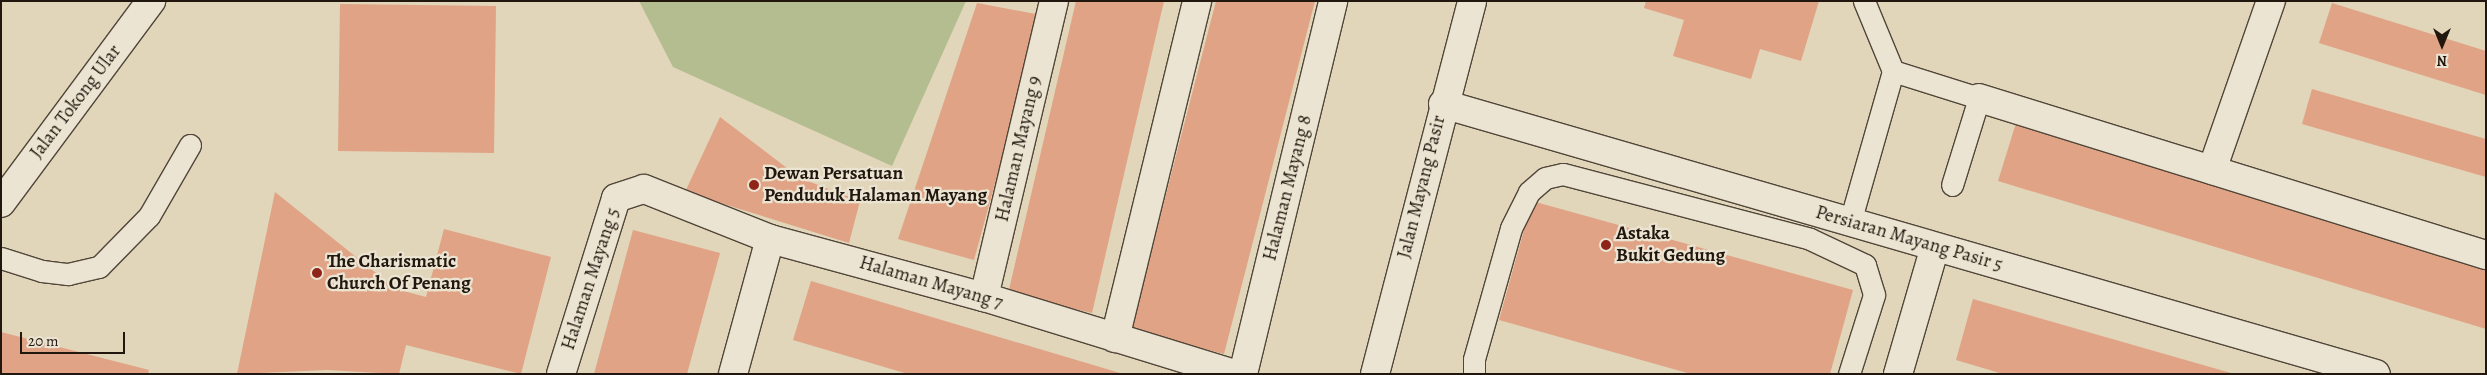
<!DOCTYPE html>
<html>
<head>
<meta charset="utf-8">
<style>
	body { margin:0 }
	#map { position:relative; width:2487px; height:375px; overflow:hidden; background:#e1d5ba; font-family:Alegreya,serif }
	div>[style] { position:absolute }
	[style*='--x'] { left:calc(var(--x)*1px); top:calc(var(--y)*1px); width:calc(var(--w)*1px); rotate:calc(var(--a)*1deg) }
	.green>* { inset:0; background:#b4bd8f }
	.building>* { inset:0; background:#e0a385 }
	.roads { filter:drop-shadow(1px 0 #514639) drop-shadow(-1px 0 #514639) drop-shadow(0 1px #514639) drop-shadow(0 -1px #514639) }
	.service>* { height:21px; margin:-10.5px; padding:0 10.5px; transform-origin:10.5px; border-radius:10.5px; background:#ece4d2 }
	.minor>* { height:28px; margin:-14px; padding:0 14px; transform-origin:14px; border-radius:14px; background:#ece4d2 }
	.tertiary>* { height:28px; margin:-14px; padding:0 14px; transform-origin:14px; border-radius:14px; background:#ece4d2 }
	.dots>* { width:14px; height:14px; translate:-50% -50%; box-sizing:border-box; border:2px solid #ece4d2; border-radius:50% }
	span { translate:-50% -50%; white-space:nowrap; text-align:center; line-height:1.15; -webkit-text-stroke:4.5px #ece4d2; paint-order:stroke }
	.street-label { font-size:19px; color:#21170e }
	.poi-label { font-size:19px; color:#21170e; font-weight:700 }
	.left { translate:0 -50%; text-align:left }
	.frame { position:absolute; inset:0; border:2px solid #21170e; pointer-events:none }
	.north { position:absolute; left:2417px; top:20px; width:50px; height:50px; -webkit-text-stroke:4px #ece4d2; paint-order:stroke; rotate:180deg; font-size:14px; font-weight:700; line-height:20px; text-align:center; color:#21170e }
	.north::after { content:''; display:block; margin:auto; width:18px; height:22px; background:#21170e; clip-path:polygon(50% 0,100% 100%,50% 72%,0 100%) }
	.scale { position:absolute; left:20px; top:332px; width:105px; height:22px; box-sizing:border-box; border:2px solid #21170e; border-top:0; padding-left:6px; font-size:15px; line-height:18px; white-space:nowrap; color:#21170e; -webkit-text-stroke:4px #ece4d2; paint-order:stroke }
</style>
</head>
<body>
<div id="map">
	<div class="green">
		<i style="clip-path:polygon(639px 1px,966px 1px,892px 166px,673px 67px)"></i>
	</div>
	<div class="building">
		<i style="clip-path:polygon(1076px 1px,1164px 1px,1092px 313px,1008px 294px)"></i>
		<i style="clip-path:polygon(1216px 1px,1315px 1px,1224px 354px,1131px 330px)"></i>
		<i style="clip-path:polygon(1646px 1px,1819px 1px,1801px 61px,1760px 49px,1751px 79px,1673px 56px,1684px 20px,1644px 8px)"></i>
		<i style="clip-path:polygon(977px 3px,1041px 15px,974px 260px,898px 239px)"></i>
		<i style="clip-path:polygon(2332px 3px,2486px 51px,2486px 95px,2319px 43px)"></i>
		<i style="clip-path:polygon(340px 4px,496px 6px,494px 153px,338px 151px)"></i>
		<i style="clip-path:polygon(2312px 89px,2486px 139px,2486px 177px,2302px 124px)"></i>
		<i style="clip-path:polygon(720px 117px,800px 178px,860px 201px,849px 243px,685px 192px)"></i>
		<i style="clip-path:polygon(2016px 123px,2486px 266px,2486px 329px,1998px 181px)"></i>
		<i style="clip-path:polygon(275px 192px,396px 289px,426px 297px,444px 229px,551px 257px,521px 374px,406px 345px,399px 374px,327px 370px,237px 374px)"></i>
		<i style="clip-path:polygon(1532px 201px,1853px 290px,1830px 374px,1691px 374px,1499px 320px)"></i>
		<i style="clip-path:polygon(633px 230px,720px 253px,687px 374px,594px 374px)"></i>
		<i style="clip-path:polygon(811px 281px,1120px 373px,1120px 374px,908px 374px,793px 340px)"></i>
		<i style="clip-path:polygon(1973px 299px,2231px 373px,2231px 374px,2003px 374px,1956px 360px)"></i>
		<i style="clip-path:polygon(1px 332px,149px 370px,148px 374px,1px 374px)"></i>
	</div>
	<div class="roads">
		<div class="service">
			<i style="--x:1864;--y:1;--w:76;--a:67.5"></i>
			<i style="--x:1850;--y:222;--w:157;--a:-74.1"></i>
			<i style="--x:1893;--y:71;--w:90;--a:17.4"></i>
			<i style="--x:1979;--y:98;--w:91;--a:107.2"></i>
			<i style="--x:1;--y:258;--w:43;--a:17.6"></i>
			<i style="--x:42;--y:271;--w:26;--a:7"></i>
			<i style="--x:68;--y:274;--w:32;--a:-13"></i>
			<i style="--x:99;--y:267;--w:71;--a:-45.6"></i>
			<i style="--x:149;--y:216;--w:82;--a:-60"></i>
			<i style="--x:1474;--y:374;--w:15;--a:-90"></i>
			<i style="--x:1474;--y:359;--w:136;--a:-74.2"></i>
			<i style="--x:1511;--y:228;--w:40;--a:-63.4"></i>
			<i style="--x:1529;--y:192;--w:21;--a:-41"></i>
			<i style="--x:1545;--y:178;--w:18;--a:-13"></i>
			<i style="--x:1563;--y:174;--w:255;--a:14.7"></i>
			<i style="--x:1810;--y:239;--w:61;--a:25.3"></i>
			<i style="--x:1865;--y:265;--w:31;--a:73"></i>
			<i style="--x:1874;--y:295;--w:83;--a:107.6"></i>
		</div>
		<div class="minor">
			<i style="--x:1979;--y:98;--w:531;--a:17.21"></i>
			<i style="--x:1443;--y:104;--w:971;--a:16.14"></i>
			<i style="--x:2212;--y:170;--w:179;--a:-70.8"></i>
			<i style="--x:1;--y:203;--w:252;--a:-53.4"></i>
			<i style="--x:984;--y:297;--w:304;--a:-76.7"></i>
			<i style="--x:1115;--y:338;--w:347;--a:-76.3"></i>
			<i style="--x:561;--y:374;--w:184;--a:-72.6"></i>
			<i style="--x:616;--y:198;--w:29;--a:-18"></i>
			<i style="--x:644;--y:189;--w:136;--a:21.6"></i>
			<i style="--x:770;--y:239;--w:222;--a:15.2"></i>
			<i style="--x:984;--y:297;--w:262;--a:17.1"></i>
			<i style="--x:733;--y:374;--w:140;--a:-74.7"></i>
			<i style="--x:1243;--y:374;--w:384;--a:-76.4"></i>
			<i style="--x:1898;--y:374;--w:132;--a:-73.8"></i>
		</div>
		<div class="tertiary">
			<i style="--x:1375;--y:374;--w:385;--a:-75.4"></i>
		</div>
	</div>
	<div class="dots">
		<i style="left:754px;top:185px;background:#8f2418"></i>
		<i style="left:1606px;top:245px;background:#8f2418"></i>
		<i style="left:317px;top:273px;background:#8f2418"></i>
	</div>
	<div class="street-label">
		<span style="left:76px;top:102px;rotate:-53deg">Jalan Tokong Ular</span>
		<span style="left:1019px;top:149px;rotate:-77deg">Halaman Mayang 9</span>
		<span style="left:1422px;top:187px;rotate:-76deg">Jalan Mayang Pasir</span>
		<span style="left:1288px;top:188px;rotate:-76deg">Halaman Mayang 8</span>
		<span style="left:1909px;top:239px;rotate:16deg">Persiaran Mayang Pasir 5</span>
		<span style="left:591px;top:279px;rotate:-72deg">Halaman Mayang 5</span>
		<span style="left:931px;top:283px;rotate:16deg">Halaman Mayang 7</span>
	</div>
	<div class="poi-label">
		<span class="left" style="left:764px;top:185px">Dewan Persatuan<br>Penduduk Halaman Mayang</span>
		<span class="left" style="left:1616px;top:245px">Astaka<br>Bukit Gedung</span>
		<span class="left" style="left:327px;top:273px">The Charismatic<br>Church Of Penang</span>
	</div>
	<div class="frame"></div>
	<div class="north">N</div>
	<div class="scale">20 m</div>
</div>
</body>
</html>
